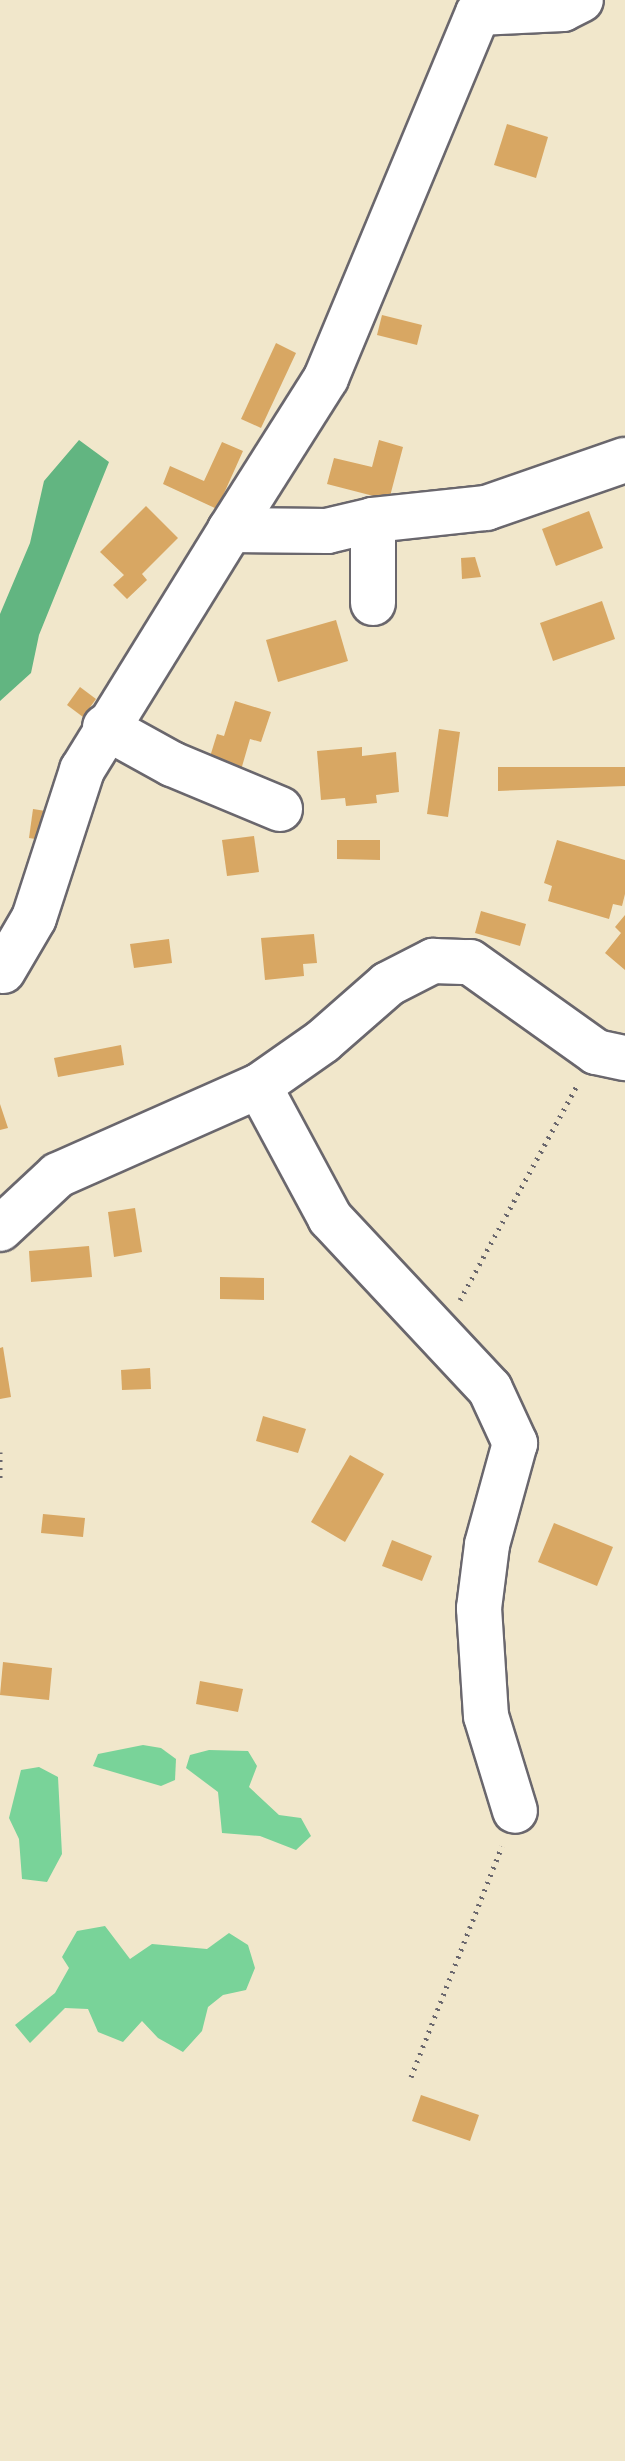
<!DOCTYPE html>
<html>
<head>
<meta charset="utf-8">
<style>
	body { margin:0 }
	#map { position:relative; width:625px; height:2461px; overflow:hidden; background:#f1e7cb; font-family:Itim,sans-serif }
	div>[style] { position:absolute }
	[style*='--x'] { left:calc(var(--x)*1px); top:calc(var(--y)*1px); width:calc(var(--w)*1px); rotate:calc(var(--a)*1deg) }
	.green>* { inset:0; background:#79d399 }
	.forest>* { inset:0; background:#62b581 }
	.building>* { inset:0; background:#d8a763 }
	.path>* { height:5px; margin-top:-2.5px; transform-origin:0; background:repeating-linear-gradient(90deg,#6a676d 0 2px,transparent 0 8px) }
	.roads { filter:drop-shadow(2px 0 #6a676d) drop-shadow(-2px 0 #6a676d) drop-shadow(0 2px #6a676d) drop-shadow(0 -2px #6a676d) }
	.minor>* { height:44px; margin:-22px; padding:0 22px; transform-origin:22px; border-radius:22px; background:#fff }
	span { translate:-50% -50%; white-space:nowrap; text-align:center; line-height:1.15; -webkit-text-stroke:8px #fcf5e5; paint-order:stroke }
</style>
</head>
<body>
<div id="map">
	<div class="green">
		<i style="clip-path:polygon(143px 1745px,161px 1748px,176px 1759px,175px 1780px,161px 1786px,93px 1766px,98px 1754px)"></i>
		<i style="clip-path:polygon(209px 1750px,248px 1751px,257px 1766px,249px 1787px,279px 1815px,301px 1818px,311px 1836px,296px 1850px,260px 1836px,222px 1833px,218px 1792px,186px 1768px,190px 1755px)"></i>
		<i style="clip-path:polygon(39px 1767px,58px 1777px,62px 1854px,47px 1882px,22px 1879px,19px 1839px,9px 1818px,21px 1770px)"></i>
		<i style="clip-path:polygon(105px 1926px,130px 1959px,152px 1944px,207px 1949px,229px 1933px,248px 1945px,255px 1968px,246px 1990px,223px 1995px,208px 2007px,202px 2031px,183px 2052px,158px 2038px,142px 2021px,123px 2042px,98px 2032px,88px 2009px,65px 2008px,30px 2043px,15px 2025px,55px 1993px,69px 1968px,62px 1957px,77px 1931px)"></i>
	</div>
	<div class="forest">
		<i style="clip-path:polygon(79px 440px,109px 462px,39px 635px,31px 673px,0 701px,0 614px,30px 543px,44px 481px)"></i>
	</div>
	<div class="building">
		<i style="clip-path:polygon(507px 124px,548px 137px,536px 178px,494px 165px)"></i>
		<i style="clip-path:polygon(382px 315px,422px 325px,417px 345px,377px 335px)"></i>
		<i style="clip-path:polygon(276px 343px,296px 353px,261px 428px,241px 419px)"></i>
		<i style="clip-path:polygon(379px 440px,403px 447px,389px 500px,327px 484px,334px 458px,372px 467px)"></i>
		<i style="clip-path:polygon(222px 442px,243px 451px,217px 509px,163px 484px,170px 466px,204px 481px)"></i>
		<i style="clip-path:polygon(146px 506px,178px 538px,142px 574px,147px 580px,127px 599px,113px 585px,124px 575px,100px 552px)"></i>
		<i style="clip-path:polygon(589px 511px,603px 548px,556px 566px,542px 529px)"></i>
		<i style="clip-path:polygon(475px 557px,481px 577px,462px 579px,461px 558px)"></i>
		<i style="clip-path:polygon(602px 601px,615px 639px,553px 661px,540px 623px)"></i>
		<i style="clip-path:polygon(336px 620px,348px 661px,278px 682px,266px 640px)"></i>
		<i style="clip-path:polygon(80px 687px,96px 699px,83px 717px,67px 705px)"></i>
		<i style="clip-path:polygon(235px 701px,271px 712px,261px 742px,250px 739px,241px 770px,209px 760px,217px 734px,224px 736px)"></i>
		<i style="clip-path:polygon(439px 729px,460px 732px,448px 817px,427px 814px)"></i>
		<i style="clip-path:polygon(362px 747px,362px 756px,396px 752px,399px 792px,376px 795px,377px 803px,346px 806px,345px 798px,321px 800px,317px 751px)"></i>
		<i style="clip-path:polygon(498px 767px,625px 767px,625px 786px,498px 791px)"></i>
		<i style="clip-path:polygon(33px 809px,52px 812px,48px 841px,29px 838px)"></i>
		<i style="clip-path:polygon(254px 836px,259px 872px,227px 876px,222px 840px)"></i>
		<i style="clip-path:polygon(337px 840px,380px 840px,380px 860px,337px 859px)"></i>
		<i style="clip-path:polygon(557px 840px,625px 860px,625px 894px,622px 906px,613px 904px,609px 919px,548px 901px,552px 886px,544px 883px)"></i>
		<i style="clip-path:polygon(481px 911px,526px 924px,520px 946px,475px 933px)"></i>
		<i style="clip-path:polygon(625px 915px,625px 970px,605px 953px,621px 933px,615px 927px)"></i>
		<i style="clip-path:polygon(314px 934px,317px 963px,303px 964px,304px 976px,265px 980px,261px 938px)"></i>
		<i style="clip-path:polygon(169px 939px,172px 963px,134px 968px,130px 944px)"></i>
		<i style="clip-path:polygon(121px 1045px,124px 1065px,58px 1077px,54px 1058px)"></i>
		<i style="clip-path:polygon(0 1104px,8px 1128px,0 1130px)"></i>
		<i style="clip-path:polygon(135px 1208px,142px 1252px,114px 1257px,108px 1212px)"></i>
		<i style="clip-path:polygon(89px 1246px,92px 1277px,31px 1282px,29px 1251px)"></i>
		<i style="clip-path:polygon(220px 1277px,264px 1278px,264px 1300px,220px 1299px)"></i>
		<i style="clip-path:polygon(3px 1347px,11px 1397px,0 1399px,0 1348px)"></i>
		<i style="clip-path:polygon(150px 1368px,151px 1389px,122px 1390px,121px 1370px)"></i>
		<i style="clip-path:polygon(263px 1416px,306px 1429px,298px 1453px,256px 1441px)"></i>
		<i style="clip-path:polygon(350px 1455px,384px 1474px,345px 1542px,311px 1522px)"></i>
		<i style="clip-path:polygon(43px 1514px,85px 1518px,83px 1537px,41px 1533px)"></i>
		<i style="clip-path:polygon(554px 1523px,613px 1547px,597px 1586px,538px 1562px)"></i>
		<i style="clip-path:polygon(392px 1540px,432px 1556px,422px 1581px,382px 1566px)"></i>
		<i style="clip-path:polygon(3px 1662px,52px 1668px,49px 1700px,0 1695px)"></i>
		<i style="clip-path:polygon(200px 1681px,243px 1689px,238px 1712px,196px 1704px)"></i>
		<i style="clip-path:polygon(421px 2095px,479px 2115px,470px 2141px,412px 2121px)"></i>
	</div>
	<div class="path">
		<i style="--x:460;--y:1300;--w:246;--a:-61.4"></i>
		<i style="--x:0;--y:1452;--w:31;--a:90"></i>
		<i style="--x:411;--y:2077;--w:248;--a:-68.5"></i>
	</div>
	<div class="roads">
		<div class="minor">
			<i style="--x:373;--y:520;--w:83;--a:90"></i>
			<i style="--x:230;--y:530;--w:180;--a:-57.7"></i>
			<i style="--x:326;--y:378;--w:395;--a:-67.4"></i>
			<i style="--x:478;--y:13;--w:85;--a:-2.7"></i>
			<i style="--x:563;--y:9;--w:20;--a:-27"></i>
			<i style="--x:105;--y:727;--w:77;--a:28.9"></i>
			<i style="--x:172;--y:764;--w:117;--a:22.6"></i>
			<i style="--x:3;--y:971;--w:61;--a:-59.7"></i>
			<i style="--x:34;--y:918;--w:156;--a:-72"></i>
			<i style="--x:82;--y:770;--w:282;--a:-58.3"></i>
			<i style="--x:230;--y:530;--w:97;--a:0.6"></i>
			<i style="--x:327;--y:531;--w:47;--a:-13.4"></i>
			<i style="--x:373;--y:520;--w:114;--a:-6.1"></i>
			<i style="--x:486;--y:508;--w:147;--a:-19.1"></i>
			<i style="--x:259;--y:1086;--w:150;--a:61.7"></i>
			<i style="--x:330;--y:1218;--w:234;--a:46.9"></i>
			<i style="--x:490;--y:1389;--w:60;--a:65.2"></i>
			<i style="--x:515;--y:1443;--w:106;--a:105.4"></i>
			<i style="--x:487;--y:1545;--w:64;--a:97.2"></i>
			<i style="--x:479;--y:1608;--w:108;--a:86.3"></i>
			<i style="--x:486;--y:1716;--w:99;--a:73"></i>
			<i style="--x:0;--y:1229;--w:79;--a:-43"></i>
			<i style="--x:58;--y:1175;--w:220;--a:-23.9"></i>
			<i style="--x:259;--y:1086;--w:78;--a:-35.1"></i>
			<i style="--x:323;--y:1041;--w:86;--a:-41.2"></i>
			<i style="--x:388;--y:984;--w:51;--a:-27.1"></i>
			<i style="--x:433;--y:961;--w:37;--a:2"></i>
			<i style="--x:470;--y:962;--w:155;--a:35.5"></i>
			<i style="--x:596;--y:1052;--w:30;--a:12"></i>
		</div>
	</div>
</div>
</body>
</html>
